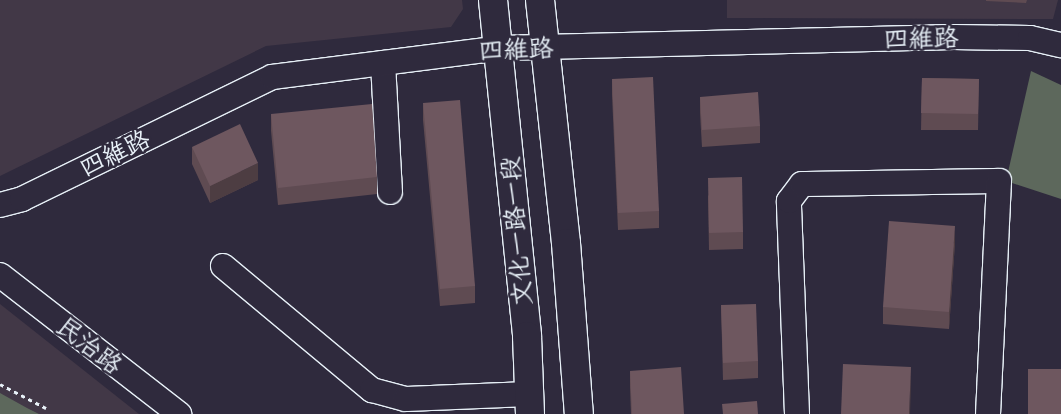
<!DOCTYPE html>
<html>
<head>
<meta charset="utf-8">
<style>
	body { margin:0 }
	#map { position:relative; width:1061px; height:414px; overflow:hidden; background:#2f2a3d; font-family:Caveat,"LXGW WenKai TC",sans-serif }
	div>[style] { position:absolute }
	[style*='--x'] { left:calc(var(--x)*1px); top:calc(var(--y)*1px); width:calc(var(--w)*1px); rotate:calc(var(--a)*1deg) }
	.built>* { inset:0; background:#423847 }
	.green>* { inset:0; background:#5d685c }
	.path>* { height:3px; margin-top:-1.5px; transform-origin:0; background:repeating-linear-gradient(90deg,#e8f1f8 0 4px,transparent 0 8px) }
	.roads { filter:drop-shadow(1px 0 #e8f1f8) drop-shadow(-1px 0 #e8f1f8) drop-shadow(0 1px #e8f1f8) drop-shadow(0 -1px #e8f1f8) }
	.minor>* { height:24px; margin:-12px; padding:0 12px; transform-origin:12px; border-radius:12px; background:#2f2a3d }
	.major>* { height:28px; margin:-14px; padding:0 14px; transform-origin:14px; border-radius:14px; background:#2f2a3d }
	.wall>* { inset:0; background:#5f4b52 }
	.shaded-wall>* { inset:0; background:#4d3d42 }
	.building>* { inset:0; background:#6e575f }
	span { translate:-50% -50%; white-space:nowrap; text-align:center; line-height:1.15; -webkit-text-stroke:5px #2f2a3d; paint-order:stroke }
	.street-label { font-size:25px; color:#e8f1f8 }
</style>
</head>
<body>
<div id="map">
	<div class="built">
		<i style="clip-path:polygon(0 0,462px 0,463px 9px,451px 27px,266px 46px,0 176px)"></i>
		<i style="clip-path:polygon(727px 0,1058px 0,1053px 19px,727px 18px)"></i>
		<i style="clip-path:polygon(0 304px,139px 414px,0 414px)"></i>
	</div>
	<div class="green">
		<i style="clip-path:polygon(1031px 71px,1061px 85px,1061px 199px,1006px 181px)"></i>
		<i style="clip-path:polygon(0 393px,27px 408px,39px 414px,0 414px)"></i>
	</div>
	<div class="path">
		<i style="--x:0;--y:384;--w:52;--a:27.6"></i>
	</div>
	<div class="roads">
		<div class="minor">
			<i style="--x:383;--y:63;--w:129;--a:86.9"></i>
			<i style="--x:0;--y:205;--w:23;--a:-15"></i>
			<i style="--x:22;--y:199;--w:278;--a:-26"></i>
			<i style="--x:272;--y:77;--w:230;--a:-7.2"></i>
			<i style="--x:500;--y:48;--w:454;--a:-1.4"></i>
			<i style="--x:954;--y:37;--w:76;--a:0.8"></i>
			<i style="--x:1030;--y:38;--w:32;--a:13"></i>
			<i style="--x:223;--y:266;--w:194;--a:39.8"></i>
			<i style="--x:372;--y:390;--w:35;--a:15"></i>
			<i style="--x:406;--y:399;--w:123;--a:-2.3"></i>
			<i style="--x:0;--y:275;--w:227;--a:37.8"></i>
			<i style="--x:797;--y:414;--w:213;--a:-92.2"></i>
			<i style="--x:789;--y:201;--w:21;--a:-53"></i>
			<i style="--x:802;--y:184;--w:197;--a:-0.9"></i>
			<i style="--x:999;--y:181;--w:233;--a:92.7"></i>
		</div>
		<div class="major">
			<i style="--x:493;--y:0;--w:338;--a:84.2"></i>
			<i style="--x:527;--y:336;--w:78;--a:87.8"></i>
			<i style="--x:540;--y:0;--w:244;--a:83.9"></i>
			<i style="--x:566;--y:243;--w:171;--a:85.7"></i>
		</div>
	</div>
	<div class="wall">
		<i style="clip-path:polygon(986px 0,1027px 0,1026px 3px,986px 1px)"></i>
		<i style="clip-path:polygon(922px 78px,979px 79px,978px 130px,921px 130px)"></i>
		<i style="clip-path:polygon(612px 79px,659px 211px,659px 228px,618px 230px,612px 95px)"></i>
		<i style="clip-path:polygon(700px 97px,760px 126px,760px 143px,702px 147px,700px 113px)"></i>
		<i style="clip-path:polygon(423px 103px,475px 286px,475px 303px,440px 306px,423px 120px)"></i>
		<i style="clip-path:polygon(271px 114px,377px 177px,377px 194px,278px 205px,271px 131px)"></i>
		<i style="clip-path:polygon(192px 147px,258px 180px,210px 203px,192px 164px)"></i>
		<i style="clip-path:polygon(708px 195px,743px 232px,743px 249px,709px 250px)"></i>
		<i style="clip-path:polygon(955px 242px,949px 329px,883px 324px,883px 307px)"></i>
		<i style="clip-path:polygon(721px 305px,758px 361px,758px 378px,723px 380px)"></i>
		<i style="clip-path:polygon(630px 371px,684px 414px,631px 414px,630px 388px)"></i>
	</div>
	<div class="shaded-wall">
		<i style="clip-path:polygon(258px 163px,258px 180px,210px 203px,210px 186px)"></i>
		<i style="clip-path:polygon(955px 226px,955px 242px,949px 329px,949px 312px)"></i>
		<i style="clip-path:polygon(911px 367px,911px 384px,910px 414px,909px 414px)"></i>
	</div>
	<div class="building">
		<i style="clip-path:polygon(653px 77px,659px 211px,618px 213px,612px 79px)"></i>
		<i style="clip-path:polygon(922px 78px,979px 79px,978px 114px,921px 113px)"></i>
		<i style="clip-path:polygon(758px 92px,760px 126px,702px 130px,700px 97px)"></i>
		<i style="clip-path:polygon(460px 100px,475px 286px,440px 289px,423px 103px)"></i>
		<i style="clip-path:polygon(372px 104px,377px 177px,278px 188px,271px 114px)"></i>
		<i style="clip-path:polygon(240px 124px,258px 163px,210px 186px,192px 147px)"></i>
		<i style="clip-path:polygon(742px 177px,743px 232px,709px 233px,708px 178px)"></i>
		<i style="clip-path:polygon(889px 221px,955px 226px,949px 312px,883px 307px)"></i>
		<i style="clip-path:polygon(756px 304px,758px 361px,723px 363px,721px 305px)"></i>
		<i style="clip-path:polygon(843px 364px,911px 367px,909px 414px,841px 414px)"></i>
		<i style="clip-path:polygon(681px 367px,684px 414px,632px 414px,630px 371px)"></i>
		<i style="clip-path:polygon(1028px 369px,1061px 369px,1061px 414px,1028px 414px)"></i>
		<i style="clip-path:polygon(757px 401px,758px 414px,723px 414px,722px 404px)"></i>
	</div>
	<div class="street-label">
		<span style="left:921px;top:39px;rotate:-1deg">四維路</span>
		<span style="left:516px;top:50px;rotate:-2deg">四維路</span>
		<span style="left:115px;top:154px;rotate:-26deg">四維路</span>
		<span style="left:517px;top:231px;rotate:-95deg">文化一路一段</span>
		<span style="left:89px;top:346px;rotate:38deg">民治路</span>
	</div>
</div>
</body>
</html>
